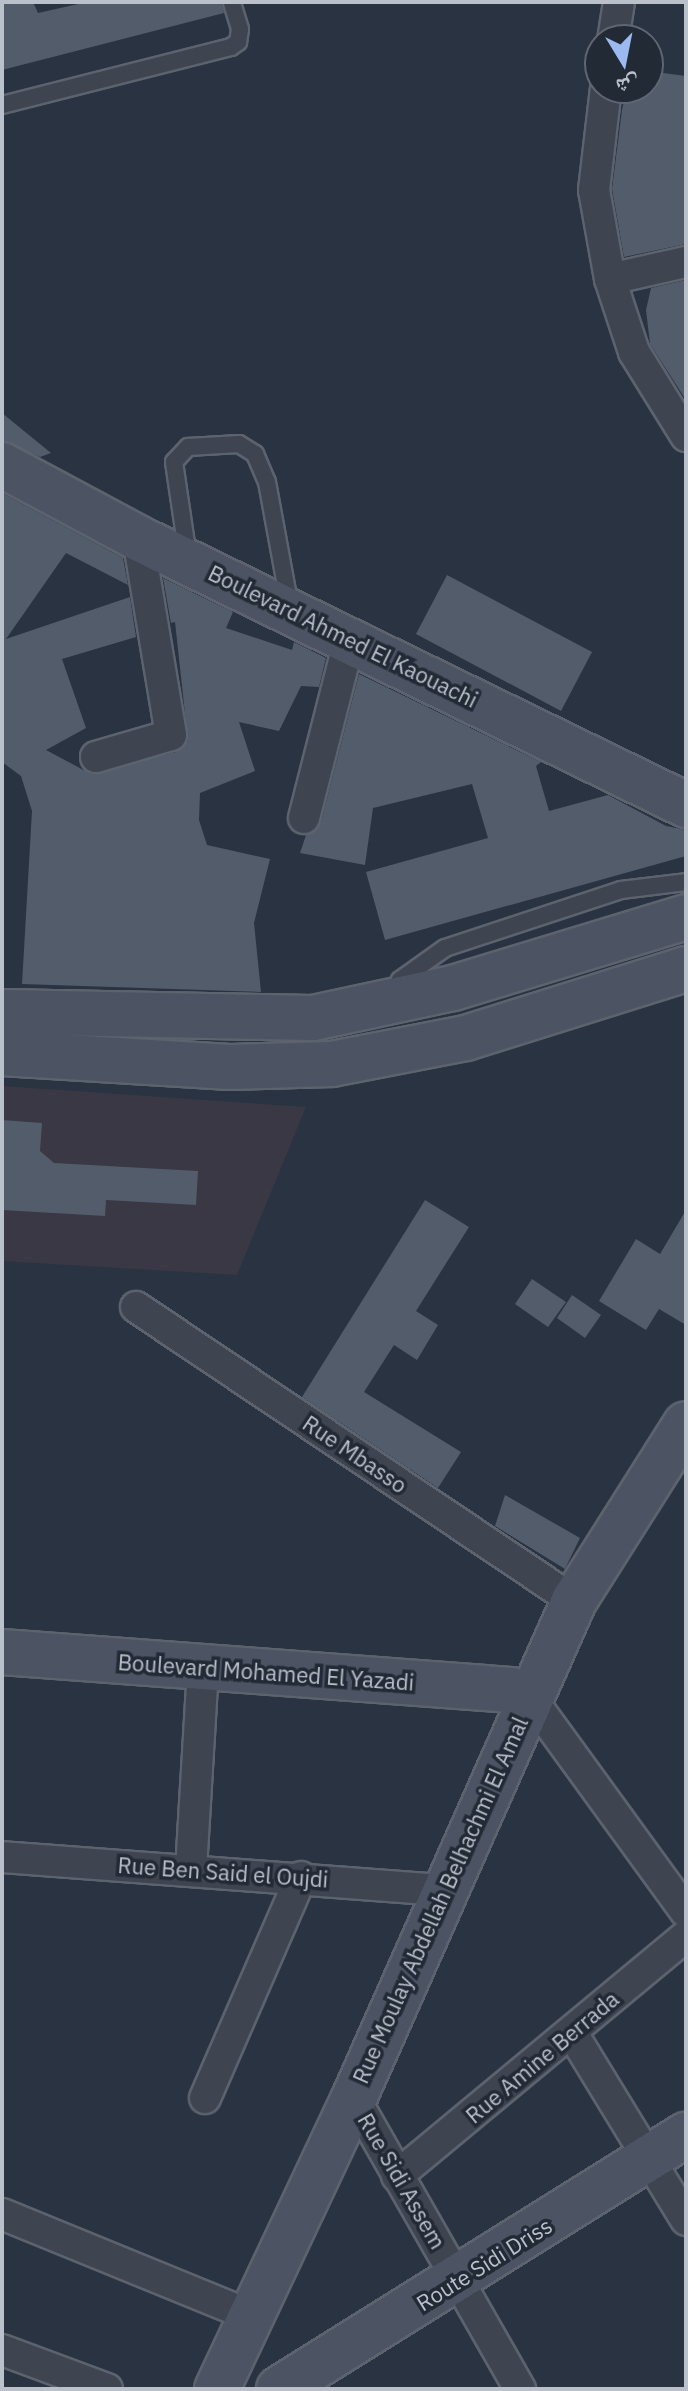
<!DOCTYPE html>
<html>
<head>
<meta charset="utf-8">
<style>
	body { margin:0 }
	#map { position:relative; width:688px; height:2391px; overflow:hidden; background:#2a3341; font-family:"IBM Plex Sans","Noto Naskh Arabic",sans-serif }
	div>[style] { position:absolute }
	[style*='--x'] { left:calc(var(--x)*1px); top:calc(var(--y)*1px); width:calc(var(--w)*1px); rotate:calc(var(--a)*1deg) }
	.medical>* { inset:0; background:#3a3845 }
	.building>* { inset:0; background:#535c6b }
	.roads { filter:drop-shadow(2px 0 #5c636e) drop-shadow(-2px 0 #5c636e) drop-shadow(0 2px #5c636e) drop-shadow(0 -2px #5c636e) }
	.lane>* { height:16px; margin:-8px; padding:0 8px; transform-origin:8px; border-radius:8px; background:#3e4551 }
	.street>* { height:30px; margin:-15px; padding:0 15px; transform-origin:15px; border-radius:15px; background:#3e4551 }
	.secondary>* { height:44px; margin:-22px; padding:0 22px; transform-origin:22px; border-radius:22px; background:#4c5463 }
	span { translate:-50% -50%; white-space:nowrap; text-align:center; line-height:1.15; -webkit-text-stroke:7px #222a36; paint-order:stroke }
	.street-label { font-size:22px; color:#bbc1cb }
	.frame { position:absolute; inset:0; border:4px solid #bbc1cb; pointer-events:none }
	.north { position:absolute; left:584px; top:24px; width:80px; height:80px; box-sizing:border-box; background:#222a36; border:2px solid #5f6672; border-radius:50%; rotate:170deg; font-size:22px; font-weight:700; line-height:32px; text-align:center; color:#bbc1cb }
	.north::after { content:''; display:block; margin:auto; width:28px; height:36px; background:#9cbaef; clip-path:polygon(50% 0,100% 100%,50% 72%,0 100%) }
</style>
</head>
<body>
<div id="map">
	<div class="medical">
		<i style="clip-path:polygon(2px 1086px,306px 1107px,237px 1275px,2px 1261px)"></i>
	</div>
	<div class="building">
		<i style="clip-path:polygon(2px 2px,33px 2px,38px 13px,87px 2px,221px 2px,224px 13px,2px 70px)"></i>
		<i style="clip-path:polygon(648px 71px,686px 76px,686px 244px,624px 257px,612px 189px,622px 110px,627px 88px,648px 88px)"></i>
		<i style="clip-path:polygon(686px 280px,686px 400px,650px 344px,646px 310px,651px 288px)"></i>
		<i style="clip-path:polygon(2px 413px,51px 453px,40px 457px,2px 440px)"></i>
		<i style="clip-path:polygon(2px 493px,123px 558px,128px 585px,66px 553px,6px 639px,130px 597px,136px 637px,62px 659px,86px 728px,46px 750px,91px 774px,176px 752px,188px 741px,175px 622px,171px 623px,163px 578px,233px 612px,226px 628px,292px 650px,294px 642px,326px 658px,319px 687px,301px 686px,279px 731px,239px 722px,255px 771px,200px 793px,199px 820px,207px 845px,270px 859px,254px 923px,261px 992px,22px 984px,32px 811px,21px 776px,2px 762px)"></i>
		<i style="clip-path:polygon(447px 575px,592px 652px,561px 711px,416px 634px)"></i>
		<i style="clip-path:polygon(359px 674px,541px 762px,536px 766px,549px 811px,608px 795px,666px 826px,686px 830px,686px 856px,385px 940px,366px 872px,488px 838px,472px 784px,373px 808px,365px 865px,300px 853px,306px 835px,321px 822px)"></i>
		<i style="clip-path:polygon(2px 1120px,42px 1123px,40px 1151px,54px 1163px,198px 1171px,196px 1205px,106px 1200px,105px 1216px,2px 1210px)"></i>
		<i style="clip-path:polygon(425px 1200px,469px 1227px,416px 1311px,438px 1325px,417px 1360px,394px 1345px,364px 1392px,461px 1452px,438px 1488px,302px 1397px)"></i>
		<i style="clip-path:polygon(686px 1210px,686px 1325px,659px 1309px,646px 1330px,599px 1301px,636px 1239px,660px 1254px)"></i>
		<i style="clip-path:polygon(532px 1279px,566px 1302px,548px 1327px,515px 1304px)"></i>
		<i style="clip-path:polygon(572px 1295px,601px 1315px,585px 1338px,557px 1318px)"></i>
		<i style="clip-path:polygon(505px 1495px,580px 1538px,565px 1569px,495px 1526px)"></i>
	</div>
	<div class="roads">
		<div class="lane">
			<i style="--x:2;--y:105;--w:236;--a:-14.2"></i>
			<i style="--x:231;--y:47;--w:9;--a:-36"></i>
			<i style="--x:238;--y:42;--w:13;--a:-81"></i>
			<i style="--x:240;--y:29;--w:28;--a:-107"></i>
			<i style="--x:188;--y:557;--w:96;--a:-98.4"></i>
			<i style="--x:174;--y:462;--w:21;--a:-47"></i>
			<i style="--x:188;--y:447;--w:51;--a:-3.4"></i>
			<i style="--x:239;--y:444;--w:19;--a:32"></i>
			<i style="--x:255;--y:454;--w:30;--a:67"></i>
			<i style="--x:267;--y:482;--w:127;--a:79.6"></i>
			<i style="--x:394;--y:991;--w:13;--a:-61"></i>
			<i style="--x:400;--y:980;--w:55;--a:-35.4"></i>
			<i style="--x:445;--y:948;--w:185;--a:-18.2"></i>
			<i style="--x:621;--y:890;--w:65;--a:-7"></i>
		</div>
		<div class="street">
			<i style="--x:613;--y:40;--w:38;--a:-81"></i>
			<i style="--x:606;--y:88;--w:103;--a:96.7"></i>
			<i style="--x:594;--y:190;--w:90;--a:79.8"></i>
			<i style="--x:610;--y:279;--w:77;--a:71.8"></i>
			<i style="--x:634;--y:352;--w:99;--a:58.2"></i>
			<i style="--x:610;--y:279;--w:78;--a:-12.6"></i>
			<i style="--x:96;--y:757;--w:78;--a:-16.3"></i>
			<i style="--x:171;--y:735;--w:200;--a:-99.5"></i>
			<i style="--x:304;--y:818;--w:186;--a:-75.7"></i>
			<i style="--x:136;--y:1307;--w:528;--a:33.87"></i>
			<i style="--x:529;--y:1696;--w:267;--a:54"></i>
			<i style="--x:2;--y:1857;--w:442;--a:4.3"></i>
			<i style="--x:191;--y:1870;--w:203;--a:-86.6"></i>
			<i style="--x:572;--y:2033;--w:219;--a:58.6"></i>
			<i style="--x:205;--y:2098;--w:241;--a:-66.5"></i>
			<i style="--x:354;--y:2098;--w:335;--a:60.3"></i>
			<i style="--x:397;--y:2176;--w:376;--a:-39.7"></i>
			<i style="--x:2;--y:2214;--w:272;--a:22.2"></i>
			<i style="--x:2;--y:2350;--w:112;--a:20.4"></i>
		</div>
		<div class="secondary">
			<i style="--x:2;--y:465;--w:154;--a:28.2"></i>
			<i style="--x:138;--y:538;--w:610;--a:25.98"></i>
			<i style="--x:2;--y:1012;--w:311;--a:1.1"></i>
			<i style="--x:313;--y:1018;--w:143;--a:-12.1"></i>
			<i style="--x:453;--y:988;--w:244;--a:-16.9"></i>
			<i style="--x:2;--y:1053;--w:228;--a:3.5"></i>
			<i style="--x:230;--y:1067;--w:102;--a:-1.7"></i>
			<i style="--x:332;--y:1064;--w:136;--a:-11"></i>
			<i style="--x:466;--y:1038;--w:231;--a:-17.4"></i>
			<i style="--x:2;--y:1652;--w:510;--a:4.27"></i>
			<i style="--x:511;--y:1690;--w:19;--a:18"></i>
			<i style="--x:217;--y:2389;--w:322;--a:-64.8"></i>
			<i style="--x:354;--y:2098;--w:544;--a:-66.12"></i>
			<i style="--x:574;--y:1601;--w:209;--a:-57.7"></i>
			<i style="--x:279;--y:2389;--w:480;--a:-32"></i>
		</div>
	</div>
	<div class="street-label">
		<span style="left:343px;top:636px;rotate:26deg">Boulevard Ahmed El Kaouachi</span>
		<span style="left:355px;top:1454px;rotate:34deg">Rue Mbasso</span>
		<span style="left:266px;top:1672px;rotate:4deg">Boulevard Mohamed El Yazadi</span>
		<span style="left:223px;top:1872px;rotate:4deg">Rue Ben Said el Oujdi</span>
		<span style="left:440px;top:1900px;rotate:-66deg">Rue Moulay Abdellah Belhachmi El Amal</span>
		<span style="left:542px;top:2057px;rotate:-40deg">Rue Amine Berrada</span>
		<span style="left:402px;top:2181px;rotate:60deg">Rue Sidi Assem</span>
		<span style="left:484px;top:2264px;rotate:-32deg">Route Sidi Driss</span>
	</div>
	<div class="frame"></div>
	<div class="north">ش</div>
</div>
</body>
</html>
